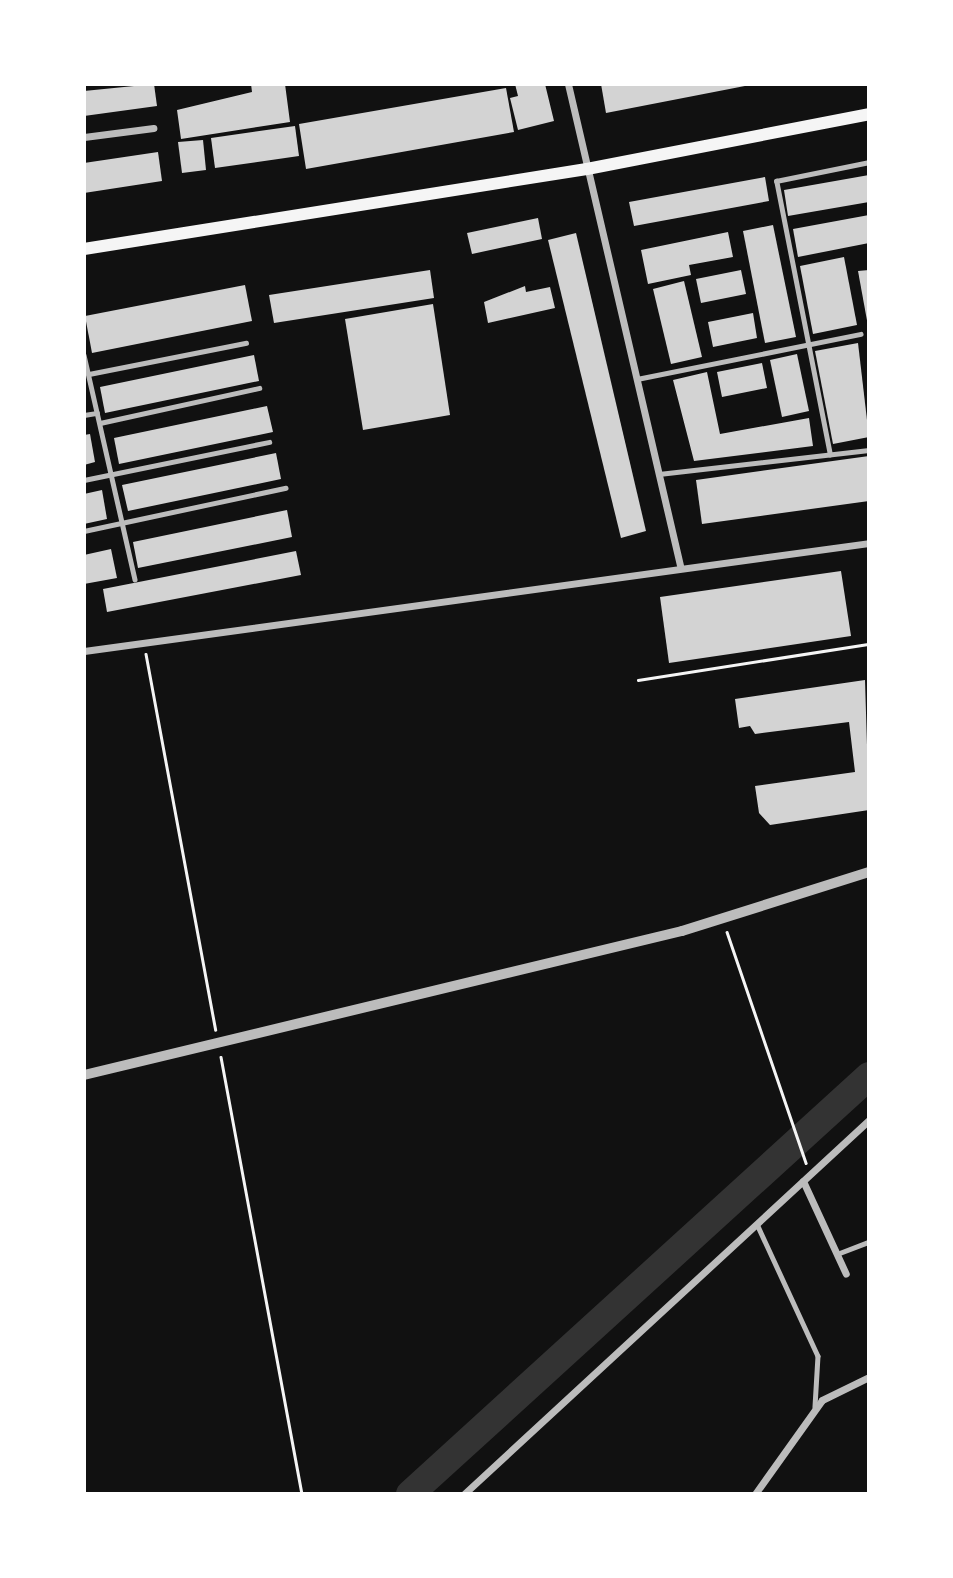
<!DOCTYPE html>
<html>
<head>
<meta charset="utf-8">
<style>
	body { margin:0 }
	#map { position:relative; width:953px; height:1578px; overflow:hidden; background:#111; font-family:Rubik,sans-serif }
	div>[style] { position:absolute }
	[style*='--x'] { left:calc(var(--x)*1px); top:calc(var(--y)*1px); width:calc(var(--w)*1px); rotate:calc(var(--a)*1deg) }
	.river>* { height:28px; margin:-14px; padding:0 14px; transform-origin:14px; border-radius:14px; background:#333 }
	.building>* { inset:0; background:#d3d3d3 }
	.path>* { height:2.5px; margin:-1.25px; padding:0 1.25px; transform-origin:1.25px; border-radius:1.25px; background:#f5f5f5 }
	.service>* { height:4.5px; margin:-2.25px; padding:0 2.25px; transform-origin:2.25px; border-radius:2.25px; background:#bcbcbc }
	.minor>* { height:7px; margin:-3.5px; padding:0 3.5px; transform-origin:3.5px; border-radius:3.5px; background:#bcbcbc }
	.tertiary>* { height:10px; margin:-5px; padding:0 5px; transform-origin:5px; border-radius:5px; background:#bcbcbc }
	.secondary>* { height:12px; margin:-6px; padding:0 6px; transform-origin:6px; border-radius:6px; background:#f5f5f5 }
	span { translate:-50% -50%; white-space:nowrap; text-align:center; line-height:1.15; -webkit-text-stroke:7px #fff; paint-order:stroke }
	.frame { position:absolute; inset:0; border:86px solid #fff; pointer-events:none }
</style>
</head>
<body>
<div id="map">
	<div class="river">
		<i style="--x:410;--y:1494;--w:621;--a:-42.32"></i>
	</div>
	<div class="building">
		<i style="clip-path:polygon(154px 84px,157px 106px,84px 116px,84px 91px)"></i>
		<i style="clip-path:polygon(251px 84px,285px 84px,290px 122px,181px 139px,177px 110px,252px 92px)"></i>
		<i style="clip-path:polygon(515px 84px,545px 84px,554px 121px,518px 130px,510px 98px,518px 96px)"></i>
		<i style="clip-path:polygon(601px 84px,750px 84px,750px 85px,606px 113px)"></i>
		<i style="clip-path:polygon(506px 88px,514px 132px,306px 169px,299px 124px)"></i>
		<i style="clip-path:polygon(295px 126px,299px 156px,215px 168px,211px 138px)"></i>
		<i style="clip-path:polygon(203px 140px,206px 170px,182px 173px,178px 142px)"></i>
		<i style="clip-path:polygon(158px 152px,162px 181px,84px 193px,84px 163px)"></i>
		<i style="clip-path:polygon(869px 175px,869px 202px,788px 216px,784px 190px)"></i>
		<i style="clip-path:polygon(765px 177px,769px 201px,634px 226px,629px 202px)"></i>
		<i style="clip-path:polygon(869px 215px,869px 243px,798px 257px,793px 229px)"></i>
		<i style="clip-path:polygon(538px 218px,542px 239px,472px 254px,467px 233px)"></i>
		<i style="clip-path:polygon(773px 225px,796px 337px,765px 343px,743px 231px)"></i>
		<i style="clip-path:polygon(728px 232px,733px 257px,689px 265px,691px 275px,648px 284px,641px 250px)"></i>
		<i style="clip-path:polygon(576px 233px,646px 531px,621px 538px,548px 240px)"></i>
		<i style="clip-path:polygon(844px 257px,857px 325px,813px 334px,800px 266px)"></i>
		<i style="clip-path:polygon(430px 270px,434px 298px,274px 323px,269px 295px)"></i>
		<i style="clip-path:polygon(741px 270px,746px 294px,701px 303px,696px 279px)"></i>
		<i style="clip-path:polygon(869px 270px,869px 326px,868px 326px,858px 271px)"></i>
		<i style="clip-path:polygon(684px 281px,702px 357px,671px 364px,653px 289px)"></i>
		<i style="clip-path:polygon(245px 285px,252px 321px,92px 353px,85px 316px)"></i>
		<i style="clip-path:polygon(525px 286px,526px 292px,550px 287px,555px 308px,488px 323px,484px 302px)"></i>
		<i style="clip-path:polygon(433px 304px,450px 415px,363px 430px,345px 319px)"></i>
		<i style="clip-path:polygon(753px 313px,757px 338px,713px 347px,708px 322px)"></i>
		<i style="clip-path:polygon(858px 343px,869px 437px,833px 444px,815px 351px)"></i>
		<i style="clip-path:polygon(797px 354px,809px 411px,782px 417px,770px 360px)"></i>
		<i style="clip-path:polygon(254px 355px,259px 381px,105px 413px,100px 387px)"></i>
		<i style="clip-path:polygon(762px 363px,767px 388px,722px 397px,717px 372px)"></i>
		<i style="clip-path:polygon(707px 372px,720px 434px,809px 418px,813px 446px,694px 461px,673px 380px)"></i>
		<i style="clip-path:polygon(267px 406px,273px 432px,119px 464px,114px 438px)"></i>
		<i style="clip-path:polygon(90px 434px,95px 462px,84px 465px,84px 435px)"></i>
		<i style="clip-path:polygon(276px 453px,281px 479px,128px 511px,122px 485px)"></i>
		<i style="clip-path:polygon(869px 456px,869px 501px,702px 524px,696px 480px)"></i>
		<i style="clip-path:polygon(102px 490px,107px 519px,84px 524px,84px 494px)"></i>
		<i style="clip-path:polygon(287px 510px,292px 537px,138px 568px,133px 542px)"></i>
		<i style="clip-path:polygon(111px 549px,117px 578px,84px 584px,84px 555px)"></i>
		<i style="clip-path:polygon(296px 551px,301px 575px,107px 612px,103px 589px)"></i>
		<i style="clip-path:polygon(841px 571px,851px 636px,669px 663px,660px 597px)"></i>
		<i style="clip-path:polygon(865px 680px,869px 810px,770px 825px,759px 813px,755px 786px,855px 772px,849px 722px,755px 734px,750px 726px,739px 728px,735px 699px)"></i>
	</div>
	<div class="path">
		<i style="--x:146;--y:654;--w:382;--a:79.5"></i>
		<i style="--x:638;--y:680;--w:234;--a:-8.9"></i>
		<i style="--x:727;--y:932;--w:244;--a:71.1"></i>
		<i style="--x:221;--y:1057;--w:444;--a:79.5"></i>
	</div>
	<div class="service">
		<i style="--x:84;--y:355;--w:230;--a:77.2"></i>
		<i style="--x:89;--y:374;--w:160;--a:-11.2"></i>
		<i style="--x:637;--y:379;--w:228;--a:-11.4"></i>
		<i style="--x:84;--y:415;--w:13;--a:-9"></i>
		<i style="--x:100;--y:423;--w:163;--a:-12.4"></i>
		<i style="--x:830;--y:455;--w:279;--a:-101.1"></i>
		<i style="--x:776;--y:181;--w:95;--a:-11.5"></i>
		<i style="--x:659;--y:474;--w:211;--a:-6.5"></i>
		<i style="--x:84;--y:480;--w:189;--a:-11.6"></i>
		<i style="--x:84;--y:531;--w:206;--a:-12.1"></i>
		<i style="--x:757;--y:1224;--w:145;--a:65.2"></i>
		<i style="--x:818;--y:1356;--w:51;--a:93.4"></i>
		<i style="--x:837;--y:1254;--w:34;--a:-21"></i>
	</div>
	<div class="minor">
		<i style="--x:568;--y:84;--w:497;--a:76.9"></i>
		<i style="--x:84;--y:137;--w:70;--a:-7.4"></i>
		<i style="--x:84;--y:651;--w:792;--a:-7.83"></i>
		<i style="--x:803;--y:1181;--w:102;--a:65.2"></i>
		<i style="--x:464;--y:1494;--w:551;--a:-42.72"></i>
		<i style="--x:755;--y:1494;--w:115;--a:-54.5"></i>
		<i style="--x:822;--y:1400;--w:52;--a:-26.1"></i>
	</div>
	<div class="tertiary">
		<i style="--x:84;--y:1075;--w:615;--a:-13.54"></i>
		<i style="--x:682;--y:931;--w:196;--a:-17.5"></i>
	</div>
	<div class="secondary">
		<i style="--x:84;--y:249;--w:509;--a:-9.04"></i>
		<i style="--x:587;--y:169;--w:287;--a:-11"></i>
	</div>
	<div class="frame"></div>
</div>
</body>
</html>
